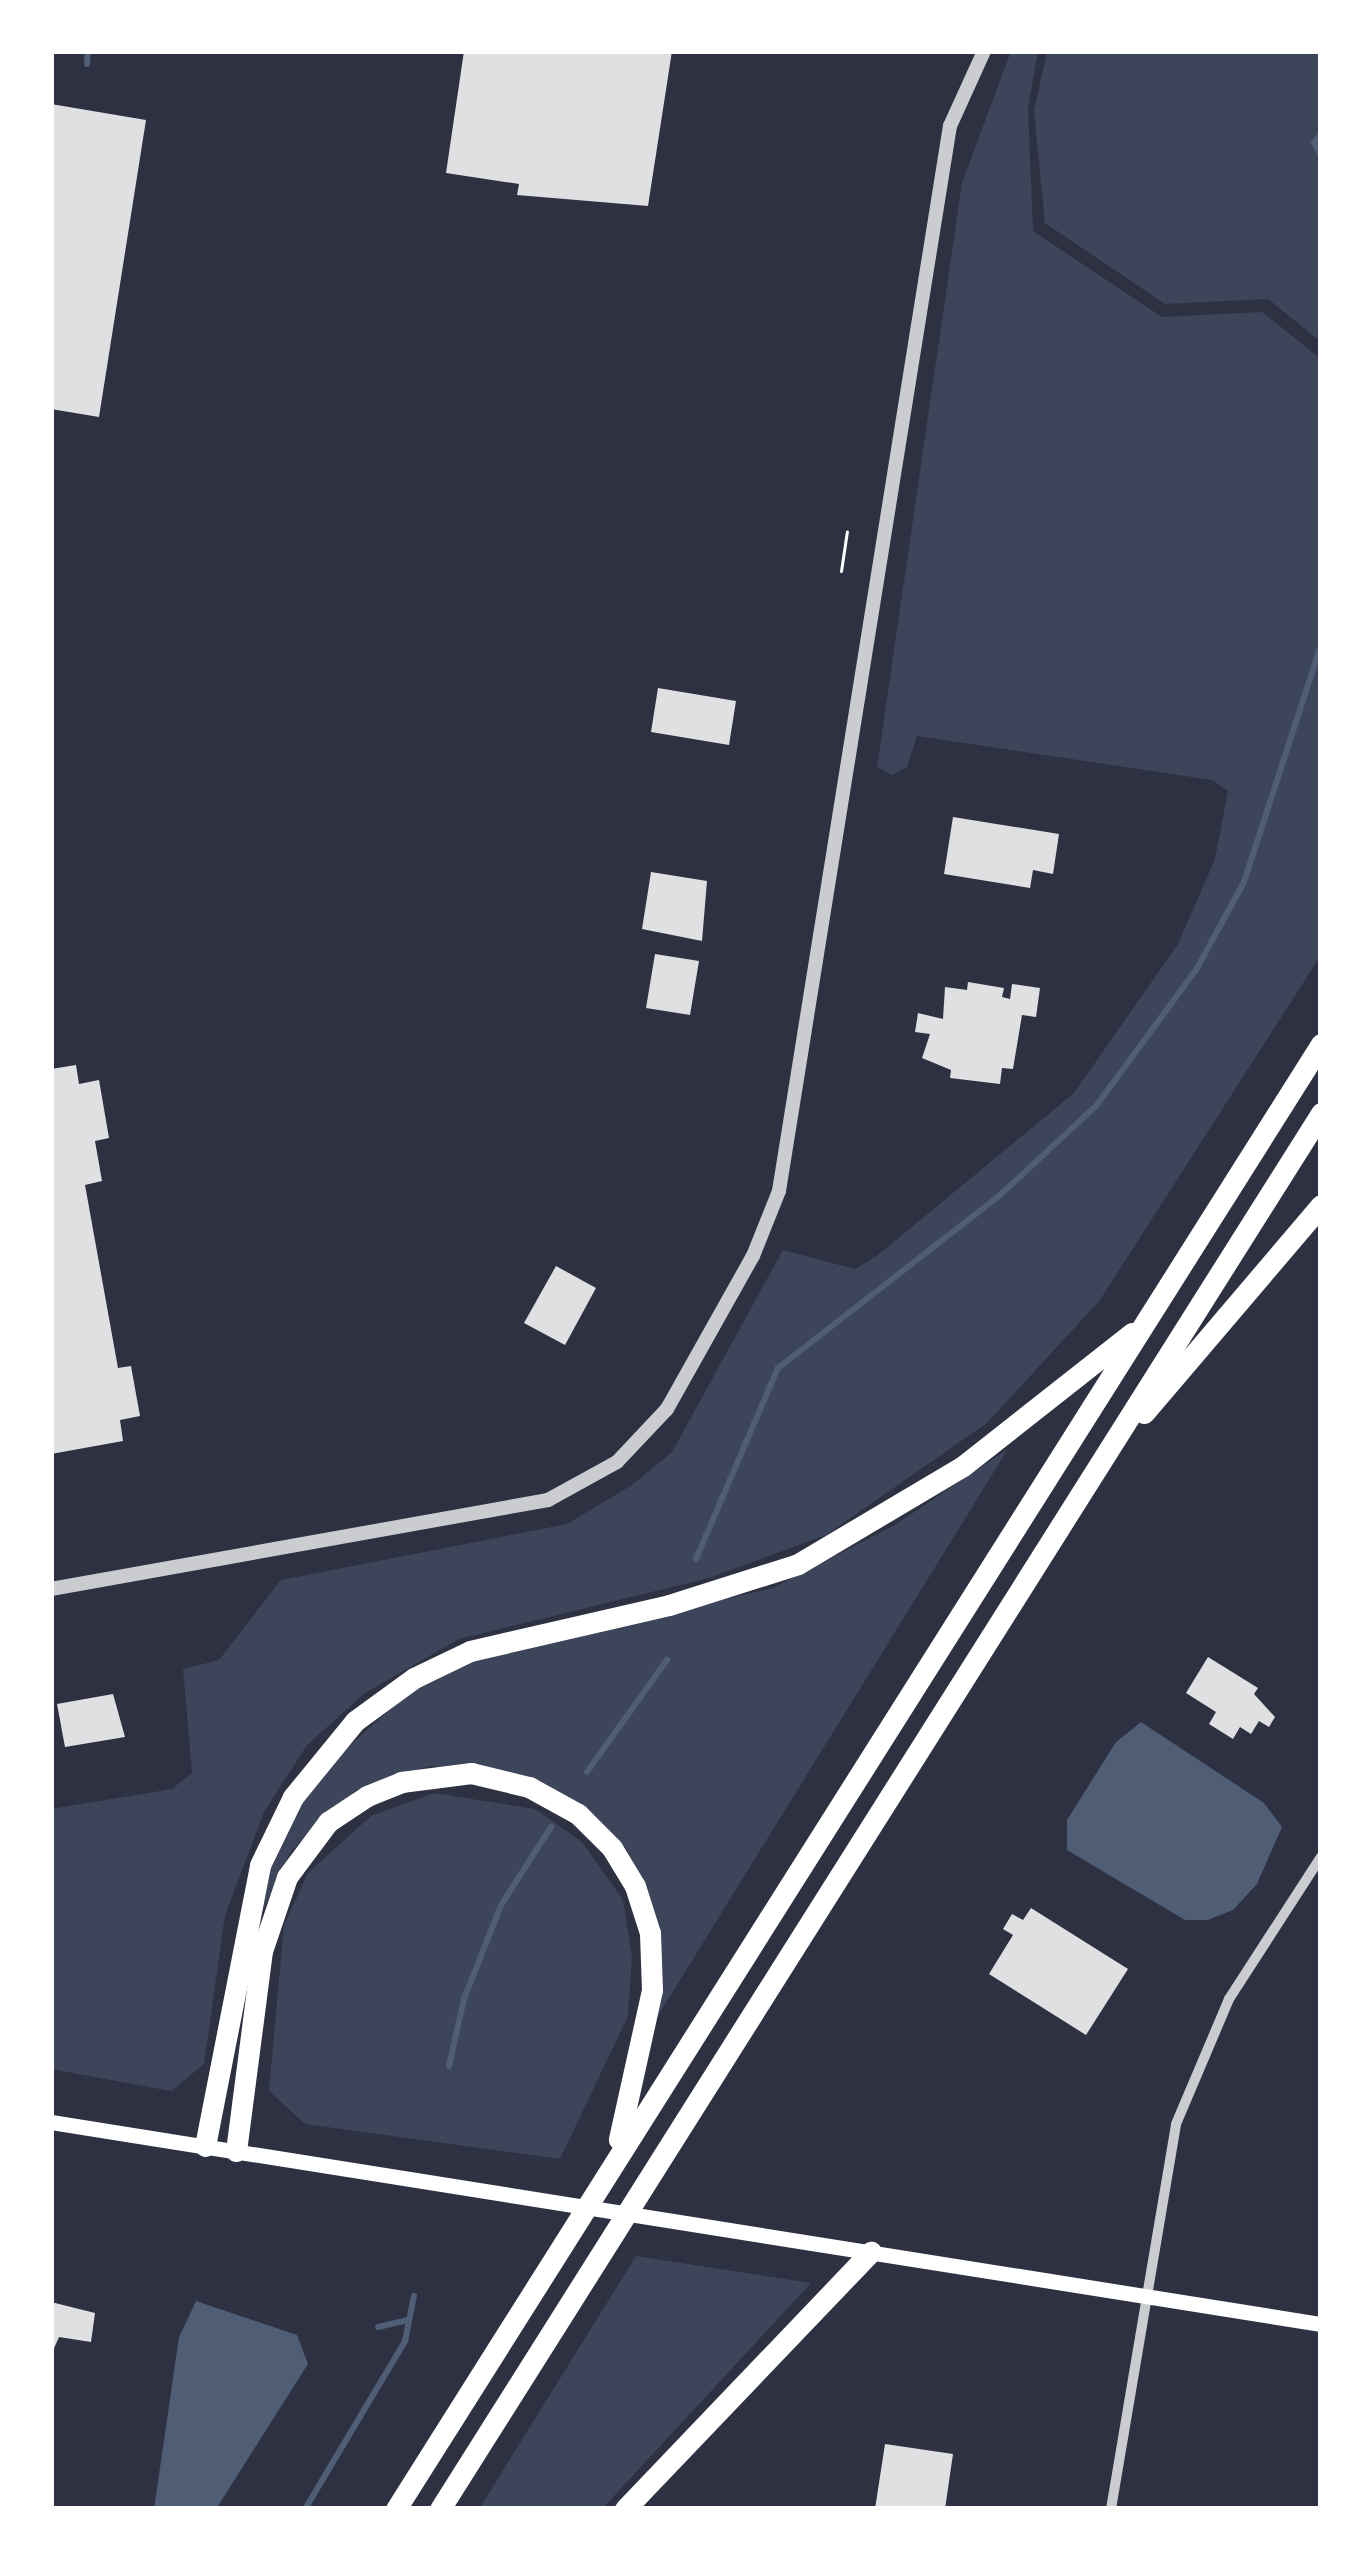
<!DOCTYPE html>
<html>
<head>
<meta charset="utf-8">
<style>
	body { margin:0 }
	#map { position:relative; width:1372px; height:2560px; overflow:hidden; background:#2d3142; font-family:"Roboto Condensed",sans-serif }
	div>[style] { position:absolute }
	[style*='--x'] { left:calc(var(--x)*1px); top:calc(var(--y)*1px); width:calc(var(--w)*1px); rotate:calc(var(--a)*1deg) }
	.green>* { inset:0; background:#3c4559 }
	.water>* { inset:0; background:#4f5d75 }
	.stream>* { height:6px; margin:-3px; padding:0 3px; transform-origin:3px; border-radius:3px; background:#4f5d75 }
	.building>* { inset:0; background:#e0e0e3 }
	.path>* { height:3px; margin:-1.5px; padding:0 1.5px; transform-origin:1.5px; border-radius:1.5px; background:#fff }
	.minor>* { height:10px; margin:-5px; padding:0 5px; transform-origin:5px; border-radius:5px; background:#caccd0 }
	.tertiary>* { height:14px; margin:-7px; padding:0 7px; transform-origin:7px; border-radius:7px; background:#caccd0 }
	.secondary>* { height:15px; margin:-7.5px; padding:0 7.5px; transform-origin:7.5px; border-radius:7.5px; background:#fff }
	.motorway>* { height:21px; margin:-10.5px; padding:0 10.5px; transform-origin:10.5px; border-radius:10.5px; background:#fff }
	span { translate:-50% -50%; white-space:nowrap; text-align:center; line-height:1.15; -webkit-text-stroke:12px #fff; paint-order:stroke }
	.frame { position:absolute; inset:0; border:54px solid #fff; pointer-events:none }
</style>
</head>
<body>
<div id="map">
	<div class="green">
		<i style="clip-path:polygon(1011px 51px,1038px 51px,1028px 107px,1033px 231px,1162px 317px,1262px 312px,1321px 359px,1321px 955px,1100px 1300px,987px 1423px,826px 1535px,709px 1578px,459px 1639px,365px 1693px,307px 1745px,264px 1812px,225px 1915px,204px 2064px,171px 2091px,51px 2069px,51px 1809px,172px 1789px,192px 1773px,183px 1669px,219px 1660px,281px 1580px,567px 1524px,632px 1485px,672px 1452px,783px 1250px,855px 1269px,878px 1255px,1074px 1093px,1178px 944px,1215px 859px,1228px 791px,1212px 780px,917px 736px,907px 767px,892px 775px,877px 767px,962px 183px)"></i>
		<i style="clip-path:polygon(1047px 51px,1321px 51px,1321px 342px,1268px 299px,1165px 304px,1045px 223px,1034px 112px)"></i>
		<i style="clip-path:polygon(1008px 1449px,656px 2019px,661px 1948px,626px 1849px,582px 1804px,524px 1775px,429px 1766px,356px 1790px,292px 1850px,257px 1923px,259px 1895px,289px 1820px,319px 1774px,410px 1691px,486px 1654px,773px 1588px,895px 1525px)"></i>
		<i style="clip-path:polygon(434px 1793px,535px 1809px,582px 1842px,623px 1900px,632px 1957px,628px 2016px,560px 2159px,305px 2124px,269px 2091px,284px 1925px,308px 1873px,371px 1816px)"></i>
		<i style="clip-path:polygon(636px 2256px,811px 2283px,602px 2509px,479px 2509px)"></i>
	</div>
	<div class="water">
		<i style="clip-path:polygon(1141px 1722px,1264px 1803px,1282px 1827px,1257px 1884px,1233px 1910px,1208px 1920px,1185px 1920px,1067px 1850px,1067px 1820px,1116px 1742px)"></i>
		<i style="clip-path:polygon(196px 2301px,297px 2335px,308px 2364px,216px 2509px,154px 2509px,179px 2337px)"></i>
	</div>
	<div class="stream">
		<i style="--x:1264;--y:51;--w:7;--a:0"></i>
		<i style="--x:87;--y:64;--w:13;--a:-86"></i>
		<i style="--x:1321;--y:134;--w:11;--a:128"></i>
		<i style="--x:1314;--y:143;--w:14;--a:60"></i>
		<i style="--x:696;--y:1559;--w:208;--a:-66.8"></i>
		<i style="--x:778;--y:1368;--w:279;--a:-37.9"></i>
		<i style="--x:998;--y:1197;--w:134;--a:-42.9"></i>
		<i style="--x:1096;--y:1106;--w:169;--a:-53.7"></i>
		<i style="--x:1196;--y:970;--w:100;--a:-61.4"></i>
		<i style="--x:1244;--y:882;--w:249;--a:-72"></i>
		<i style="--x:587;--y:1772;--w:138;--a:-54.5"></i>
		<i style="--x:449;--y:2066;--w:69;--a:-77.4"></i>
		<i style="--x:464;--y:1999;--w:101;--a:-68.5"></i>
		<i style="--x:501;--y:1905;--w:93;--a:-57.3"></i>
		<i style="--x:378;--y:2327;--w:31;--a:-13"></i>
		<i style="--x:305;--y:2509;--w:196;--a:-59.2"></i>
		<i style="--x:405;--y:2341;--w:46;--a:-78.7"></i>
	</div>
	<div class="building">
		<i style="clip-path:polygon(464px 51px,672px 51px,648px 206px,517px 195px,519px 184px,446px 173px)"></i>
		<i style="clip-path:polygon(51px 104px,146px 120px,99px 417px,51px 409px)"></i>
		<i style="clip-path:polygon(658px 688px,736px 701px,729px 745px,651px 732px)"></i>
		<i style="clip-path:polygon(953px 817px,1059px 834px,1053px 874px,1033px 870px,1030px 888px,944px 874px)"></i>
		<i style="clip-path:polygon(651px 872px,707px 881px,702px 941px,642px 929px)"></i>
		<i style="clip-path:polygon(655px 954px,699px 961px,690px 1015px,646px 1008px)"></i>
		<i style="clip-path:polygon(968px 982px,1004px 988px,1002px 997px,1010px 999px,1012px 984px,1040px 988px,1036px 1017px,1022px 1015px,1013px 1069px,1002px 1068px,1000px 1084px,950px 1078px,951px 1070px,922px 1058px,930px 1034px,915px 1032px,918px 1013px,943px 1019px,945px 987px,967px 990px)"></i>
		<i style="clip-path:polygon(76px 1065px,79px 1084px,99px 1080px,109px 1138px,95px 1141px,102px 1181px,85px 1185px,118px 1368px,131px 1366px,140px 1416px,120px 1420px,123px 1441px,51px 1454px,51px 1069px)"></i>
		<i style="clip-path:polygon(556px 1266px,596px 1288px,565px 1345px,524px 1323px)"></i>
		<i style="clip-path:polygon(1208px 1657px,1258px 1688px,1254px 1694px,1275px 1717px,1269px 1727px,1259px 1721px,1251px 1734px,1240px 1727px,1233px 1739px,1209px 1724px,1216px 1712px,1186px 1693px)"></i>
		<i style="clip-path:polygon(113px 1694px,125px 1737px,65px 1747px,57px 1704px)"></i>
		<i style="clip-path:polygon(1031px 1908px,1128px 1969px,1086px 2035px,989px 1974px,1013px 1935px,1003px 1929px,1012px 1914px,1023px 1920px)"></i>
		<i style="clip-path:polygon(51px 2302px,95px 2313px,91px 2342px,59px 2337px,51px 2355px)"></i>
		<i style="clip-path:polygon(885px 2444px,953px 2454px,945px 2509px,875px 2509px)"></i>
	</div>
	<div class="path">
		<i style="--x:841;--y:571;--w:40;--a:-81.5"></i>
	</div>
	<div class="minor">
		<i style="--x:1111;--y:2509;--w:390;--a:-80.4"></i>
		<i style="--x:1176;--y:2124;--w:136;--a:-67"></i>
		<i style="--x:1229;--y:1999;--w:169;--a:-57.1"></i>
	</div>
	<div class="tertiary">
		<i style="--x:51;--y:1589;--w:505;--a:-10.15"></i>
		<i style="--x:548;--y:1500;--w:79;--a:-28.8"></i>
		<i style="--x:617;--y:1462;--w:73;--a:-46.7"></i>
		<i style="--x:667;--y:1409;--w:176;--a:-60.7"></i>
		<i style="--x:753;--y:1256;--w:70;--a:-68.2"></i>
		<i style="--x:779;--y:1191;--w:1079;--a:-80.88"></i>
		<i style="--x:950;--y:126;--w:82;--a:-65.6"></i>
	</div>
	<div class="secondary">
		<i style="--x:51;--y:2122;--w:1286;--a:9.04"></i>
	</div>
	<div class="motorway">
		<i style="--x:1144;--y:1413;--w:273;--a:-49.6"></i>
		<i style="--x:205;--y:2146;--w:286;--a:-78.9"></i>
		<i style="--x:260;--y:1865;--w:76;--a:-64.1"></i>
		<i style="--x:293;--y:1797;--w:98;--a:-50.8"></i>
		<i style="--x:355;--y:1721;--w:73;--a:-36.1"></i>
		<i style="--x:414;--y:1678;--w:62;--a:-25.7"></i>
		<i style="--x:470;--y:1651;--w:204;--a:-13"></i>
		<i style="--x:669;--y:1605;--w:135;--a:-17.6"></i>
		<i style="--x:798;--y:1564;--w:192;--a:-30.7"></i>
		<i style="--x:963;--y:1466;--w:215;--a:-38.2"></i>
		<i style="--x:236;--y:2151;--w:202;--a:-82.6"></i>
		<i style="--x:262;--y:1951;--w:78;--a:-71.3"></i>
		<i style="--x:287;--y:1877;--w:69;--a:-53.3"></i>
		<i style="--x:328;--y:1822;--w:47;--a:-33.7"></i>
		<i style="--x:367;--y:1796;--w:37;--a:-22"></i>
		<i style="--x:401;--y:1782;--w:71;--a:-7.3"></i>
		<i style="--x:471;--y:1773;--w:60;--a:13.6"></i>
		<i style="--x:529;--y:1787;--w:56;--a:28.9"></i>
		<i style="--x:578;--y:1814;--w:48;--a:45"></i>
		<i style="--x:612;--y:1848;--w:44;--a:58.8"></i>
		<i style="--x:635;--y:1886;--w:49;--a:72.3"></i>
		<i style="--x:650;--y:1933;--w:57;--a:88"></i>
		<i style="--x:652;--y:1990;--w:153;--a:102.5"></i>
		<i style="--x:396;--y:2509;--w:1733;--a:-57.73"></i>
		<i style="--x:440;--y:2509;--w:1651;--a:-57.74"></i>
		<i style="--x:625;--y:2509;--w:356;--a:-46.3"></i>
	</div>
	<div class="frame"></div>
</div>
</body>
</html>
